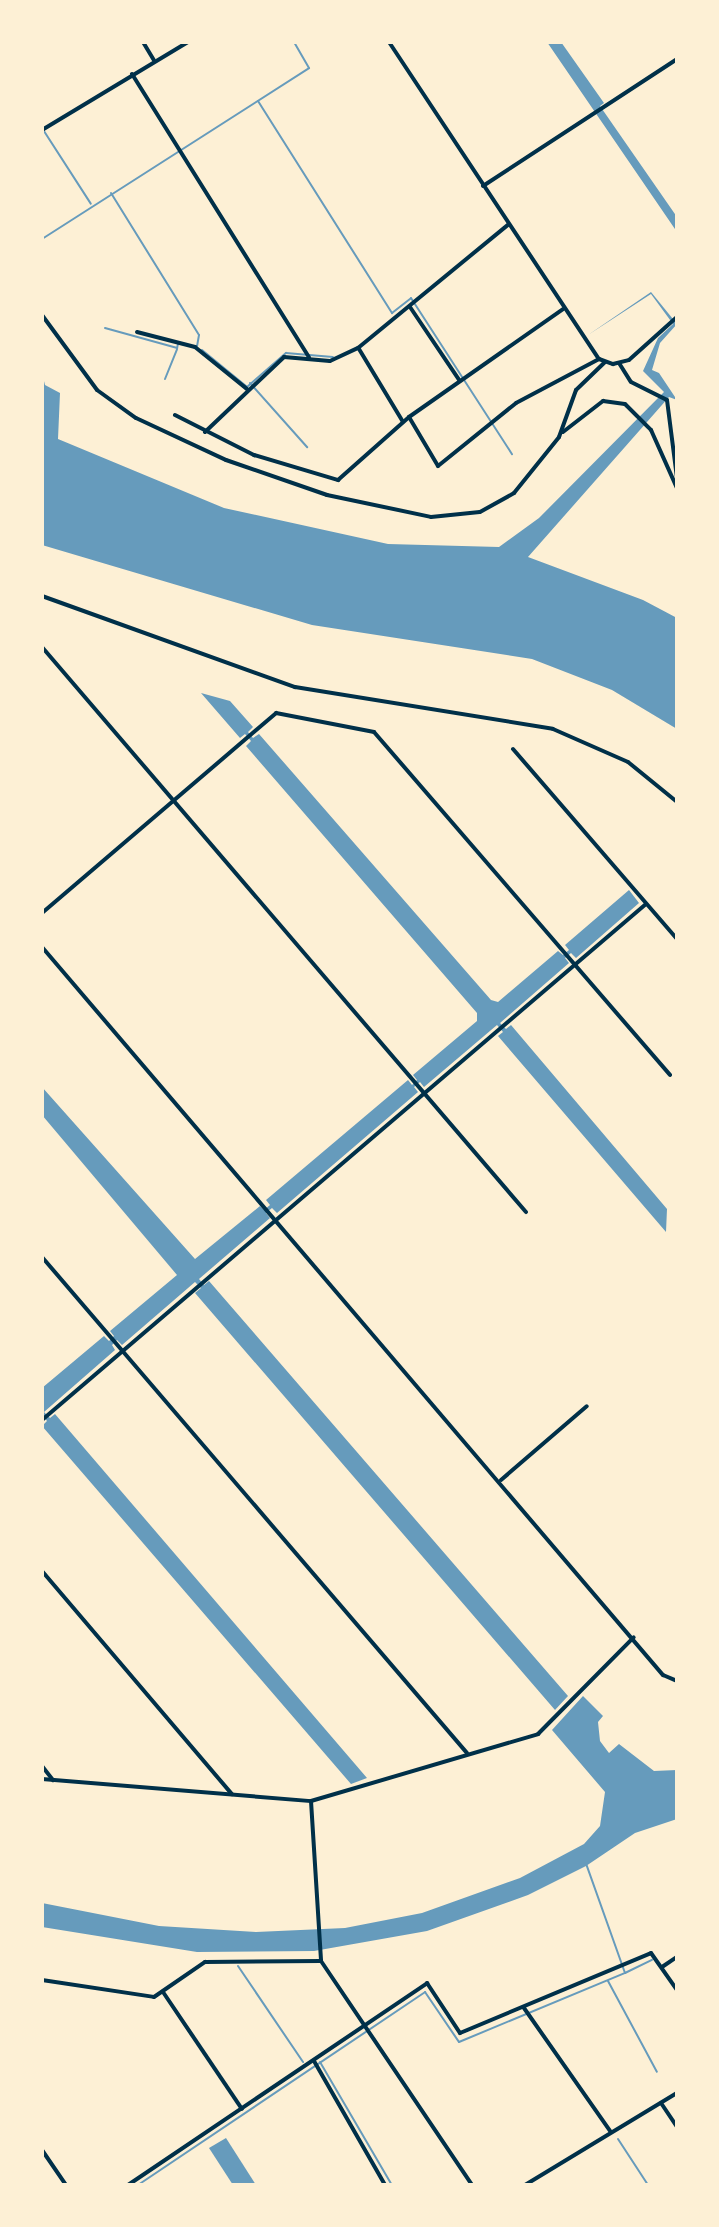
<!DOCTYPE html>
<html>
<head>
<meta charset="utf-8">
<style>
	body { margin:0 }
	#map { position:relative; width:719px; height:2227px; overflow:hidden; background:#fdf0d5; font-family:"Sofia Sans Condensed",sans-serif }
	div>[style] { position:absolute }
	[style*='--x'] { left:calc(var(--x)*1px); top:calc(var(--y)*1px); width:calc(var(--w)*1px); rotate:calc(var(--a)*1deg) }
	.water>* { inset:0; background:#669bbc }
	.stream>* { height:2px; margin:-1px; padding:0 1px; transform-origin:1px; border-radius:1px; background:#669bbc }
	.minor>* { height:4px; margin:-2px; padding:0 2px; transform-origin:2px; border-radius:2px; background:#003049 }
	span { translate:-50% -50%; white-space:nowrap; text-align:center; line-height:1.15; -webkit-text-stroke:8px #fdf0d5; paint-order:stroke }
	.frame { position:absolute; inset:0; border:44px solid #fdf0d5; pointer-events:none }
</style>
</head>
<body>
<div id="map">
	<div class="water">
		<i style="clip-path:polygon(547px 42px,561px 42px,604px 103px,600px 106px,677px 217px,677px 232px)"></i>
		<i style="clip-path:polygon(651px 292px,677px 324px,660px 343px,652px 370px,659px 373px,677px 400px,669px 397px,528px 557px,643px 600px,677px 618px,677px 729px,612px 690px,532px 659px,312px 625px,42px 545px,42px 373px,45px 385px,60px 393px,58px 439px,224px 508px,388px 544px,499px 547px,539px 518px,664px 392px,643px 371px,658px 338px,673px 324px,651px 294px,588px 335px)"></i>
		<i style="clip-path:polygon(201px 693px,230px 701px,253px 727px,248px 732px,253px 738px,259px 734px,491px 1000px,498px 1002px,558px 951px,563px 955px,569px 950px,565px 945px,629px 890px,639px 903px,576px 958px,571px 953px,565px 958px,569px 963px,500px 1023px,506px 1029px,511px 1025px,667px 1209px,666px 1232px,498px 1036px,503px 1032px,497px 1025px,424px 1087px,420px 1082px,414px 1087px,418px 1092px,277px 1213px,272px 1208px,266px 1213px,270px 1218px,199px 1279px,204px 1285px,209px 1281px,568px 1696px,555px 1710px,195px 1293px,201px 1288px,195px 1282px,122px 1345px,117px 1340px,112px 1345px,115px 1350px,44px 1412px,50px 1418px,55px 1414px,367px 1778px,351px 1784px,42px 1426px,47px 1421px,42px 1415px,42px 1388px,104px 1336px,109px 1341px,114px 1336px,110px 1331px,177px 1275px,42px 1115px,42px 1087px,195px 1259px,260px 1206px,264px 1210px,270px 1205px,266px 1200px,408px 1080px,412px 1085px,417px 1080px,413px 1075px,477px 1021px,477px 1013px,246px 746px,251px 741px,245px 734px,240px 738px)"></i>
		<i style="clip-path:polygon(583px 1696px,603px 1716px,598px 1722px,600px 1741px,609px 1753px,619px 1744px,654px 1771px,677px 1770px,677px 1819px,635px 1833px,586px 1866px,528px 1895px,427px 1931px,314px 1951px,197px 1952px,42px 1927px,42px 1903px,159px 1926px,256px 1932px,345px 1928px,422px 1913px,520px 1878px,584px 1844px,600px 1826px,605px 1792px,552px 1730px)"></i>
		<i style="clip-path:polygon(226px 2138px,256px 2185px,233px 2185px,209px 2148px)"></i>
	</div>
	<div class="stream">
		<i style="--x:258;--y:101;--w:251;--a:57.7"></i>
		<i style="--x:392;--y:313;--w:24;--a:-38"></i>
		<i style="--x:411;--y:298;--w:186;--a:57.1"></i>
		<i style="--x:42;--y:128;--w:90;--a:57.2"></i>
		<i style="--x:111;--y:193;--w:167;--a:58.2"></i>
		<i style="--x:199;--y:335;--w:11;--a:100"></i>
		<i style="--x:42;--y:239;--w:317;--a:-32.6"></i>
		<i style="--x:309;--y:68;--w:30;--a:-120"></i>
		<i style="--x:105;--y:328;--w:75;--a:15.5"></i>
		<i style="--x:177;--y:348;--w:4;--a:-76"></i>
		<i style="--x:202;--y:350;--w:58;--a:39.4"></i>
		<i style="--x:247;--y:387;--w:52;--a:-41.1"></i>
		<i style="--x:286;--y:353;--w:47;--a:4.9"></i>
		<i style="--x:165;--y:379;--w:32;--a:-68"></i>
		<i style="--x:250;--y:383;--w:86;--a:48.3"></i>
		<i style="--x:238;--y:1966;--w:116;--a:55.9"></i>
		<i style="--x:625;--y:1973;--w:30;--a:-26"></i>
		<i style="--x:608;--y:1981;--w:103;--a:61.7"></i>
		<i style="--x:320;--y:2062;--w:143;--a:59.7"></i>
		<i style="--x:618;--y:2139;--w:55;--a:56.9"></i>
		<i style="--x:138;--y:2185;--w:346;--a:-33.9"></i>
		<i style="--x:425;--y:1992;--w:60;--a:55.8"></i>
		<i style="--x:459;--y:2042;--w:180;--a:-22.6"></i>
		<i style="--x:625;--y:1973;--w:114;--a:-109.6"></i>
	</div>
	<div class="minor">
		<i style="--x:143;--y:42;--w:21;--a:59"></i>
		<i style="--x:389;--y:42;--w:380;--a:56.5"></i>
		<i style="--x:599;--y:359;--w:15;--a:20"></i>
		<i style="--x:613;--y:364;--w:16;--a:-14"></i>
		<i style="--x:629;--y:360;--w:64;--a:-41.9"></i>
		<i style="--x:132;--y:74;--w:334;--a:58"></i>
		<i style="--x:42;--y:130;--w:170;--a:-31.1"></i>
		<i style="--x:483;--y:186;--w:232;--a:-33.2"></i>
		<i style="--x:410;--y:307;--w:89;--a:56"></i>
		<i style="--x:42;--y:315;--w:93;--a:53.7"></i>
		<i style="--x:97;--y:390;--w:48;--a:35.7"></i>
		<i style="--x:136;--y:418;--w:99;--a:25"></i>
		<i style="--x:226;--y:460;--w:107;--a:19.1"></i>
		<i style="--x:327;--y:495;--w:106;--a:11.9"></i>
		<i style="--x:431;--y:517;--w:49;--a:-5.8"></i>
		<i style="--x:480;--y:512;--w:39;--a:-29"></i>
		<i style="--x:514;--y:493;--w:72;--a:-51.2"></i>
		<i style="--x:559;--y:437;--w:50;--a:-70.1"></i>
		<i style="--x:576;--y:390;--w:40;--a:-44"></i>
		<i style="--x:137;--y:332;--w:60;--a:14.5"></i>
		<i style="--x:195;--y:347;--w:67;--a:38.9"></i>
		<i style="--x:359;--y:349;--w:85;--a:58.9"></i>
		<i style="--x:619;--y:363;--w:22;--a:58"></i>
		<i style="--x:631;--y:382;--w:40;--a:26.6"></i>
		<i style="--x:667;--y:400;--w:79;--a:82.7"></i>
		<i style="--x:175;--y:415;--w:89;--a:26.9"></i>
		<i style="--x:254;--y:455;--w:88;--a:16.6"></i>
		<i style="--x:338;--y:480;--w:95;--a:-41.6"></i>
		<i style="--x:409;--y:417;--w:188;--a:-35"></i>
		<i style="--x:409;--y:417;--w:57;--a:59.4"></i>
		<i style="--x:438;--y:466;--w:100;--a:-38.9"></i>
		<i style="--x:516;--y:403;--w:94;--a:-27.9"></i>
		<i style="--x:205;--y:432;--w:109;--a:-43.5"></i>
		<i style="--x:284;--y:357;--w:46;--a:5"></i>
		<i style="--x:330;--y:361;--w:31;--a:-25"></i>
		<i style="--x:358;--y:348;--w:194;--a:-39.4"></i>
		<i style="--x:563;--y:432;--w:51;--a:-37.8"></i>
		<i style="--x:603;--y:401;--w:22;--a:8"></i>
		<i style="--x:625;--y:404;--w:37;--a:45"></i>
		<i style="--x:651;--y:430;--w:64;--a:65.9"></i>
		<i style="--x:42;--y:596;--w:269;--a:19.8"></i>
		<i style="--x:295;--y:687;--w:261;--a:9.2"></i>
		<i style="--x:553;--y:729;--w:82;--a:23.7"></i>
		<i style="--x:628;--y:762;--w:63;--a:39.2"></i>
		<i style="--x:42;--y:647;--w:744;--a:49.42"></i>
		<i style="--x:513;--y:749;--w:251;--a:49.2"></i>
		<i style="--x:42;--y:913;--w:308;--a:-40.5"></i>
		<i style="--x:276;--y:713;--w:100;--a:11"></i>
		<i style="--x:374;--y:732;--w:453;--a:49.2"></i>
		<i style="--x:42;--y:947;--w:957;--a:49.54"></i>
		<i style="--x:663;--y:1675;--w:15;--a:23"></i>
		<i style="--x:42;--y:1257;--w:653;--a:49.41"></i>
		<i style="--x:42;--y:1420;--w:794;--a:-40.51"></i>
		<i style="--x:501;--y:1480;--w:113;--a:-40.7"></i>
		<i style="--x:42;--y:1571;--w:293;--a:49.6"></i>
		<i style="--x:42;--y:1766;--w:18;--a:52"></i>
		<i style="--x:42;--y:1779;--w:270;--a:4.7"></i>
		<i style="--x:311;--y:1801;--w:237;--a:-16.4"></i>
		<i style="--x:538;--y:1734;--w:136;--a:-45.3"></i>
		<i style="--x:311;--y:1801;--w:160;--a:86.4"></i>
		<i style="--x:321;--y:1961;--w:270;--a:56"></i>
		<i style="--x:662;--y:1967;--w:18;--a:-34"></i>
		<i style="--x:42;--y:1980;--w:113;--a:8.6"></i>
		<i style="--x:154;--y:1997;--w:62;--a:-34.5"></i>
		<i style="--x:205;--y:1962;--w:116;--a:-0.5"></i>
		<i style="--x:163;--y:1992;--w:141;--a:56"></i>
		<i style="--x:524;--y:2008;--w:150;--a:55"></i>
		<i style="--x:314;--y:2061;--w:143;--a:60.2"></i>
		<i style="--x:661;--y:2103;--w:29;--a:56"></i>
		<i style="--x:42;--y:2150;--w:42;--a:55.6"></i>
		<i style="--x:128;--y:2185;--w:361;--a:-34"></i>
		<i style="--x:427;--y:1983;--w:60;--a:56.6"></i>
		<i style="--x:460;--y:2033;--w:207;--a:-22.7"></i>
		<i style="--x:651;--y:1953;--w:45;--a:54.9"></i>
		<i style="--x:525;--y:2185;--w:178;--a:-31.2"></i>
	</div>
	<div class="frame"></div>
</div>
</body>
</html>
